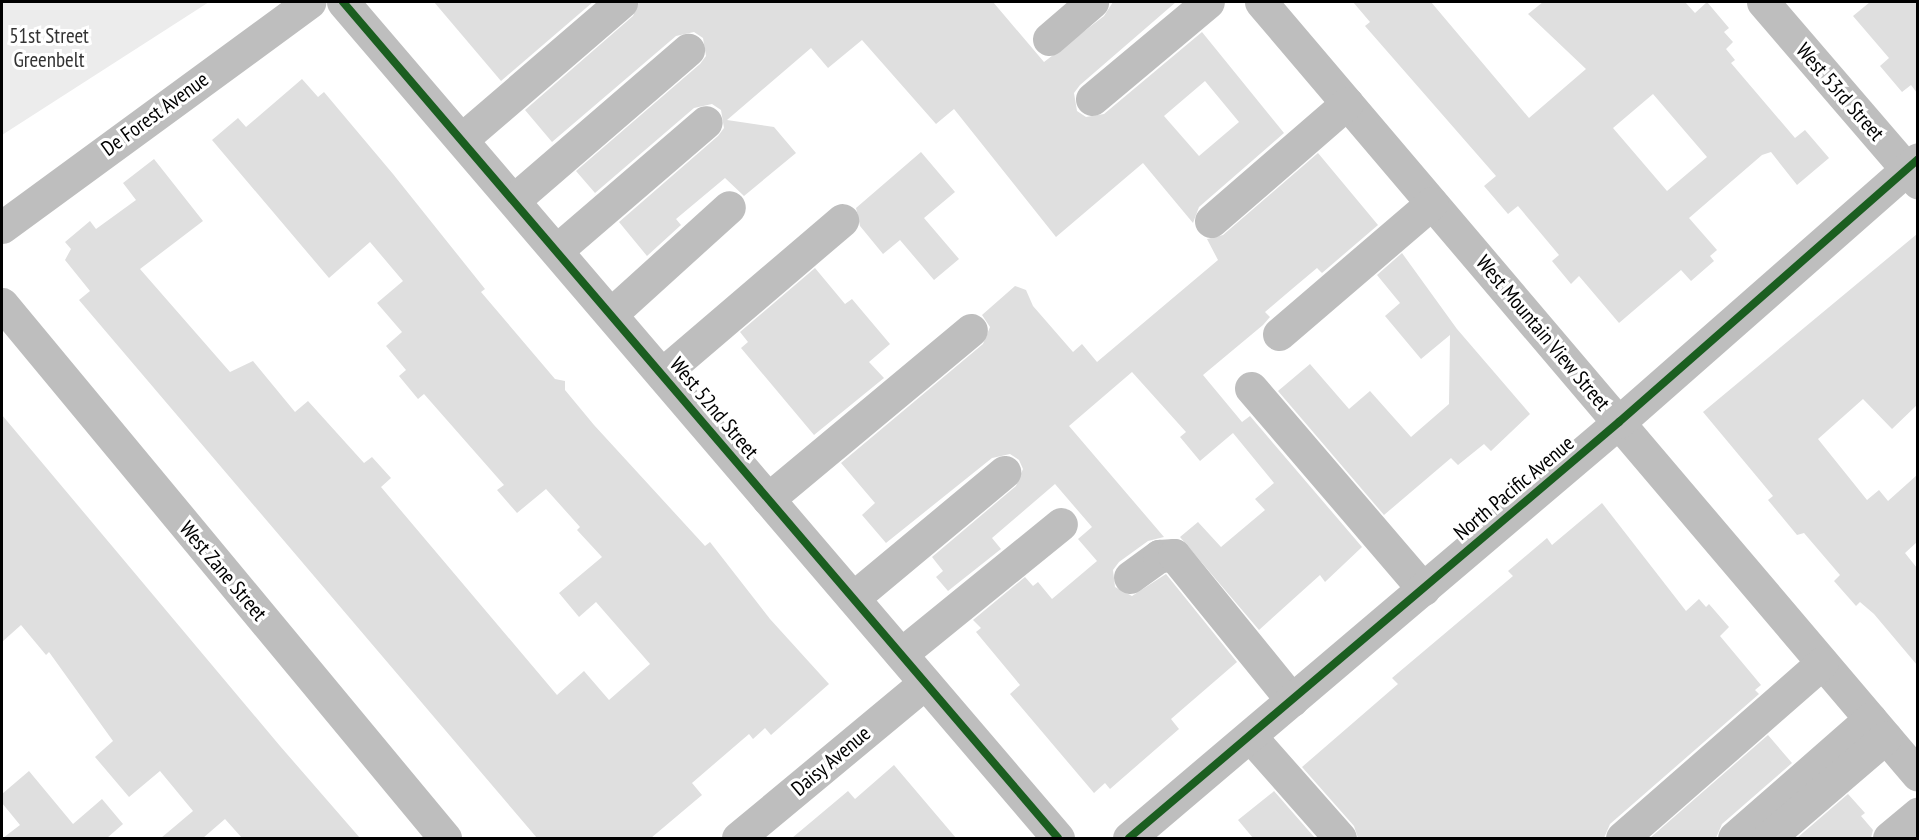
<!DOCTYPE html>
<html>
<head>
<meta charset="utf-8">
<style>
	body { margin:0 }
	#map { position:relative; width:1919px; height:840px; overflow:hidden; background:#fff; font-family:"PT Sans Narrow",sans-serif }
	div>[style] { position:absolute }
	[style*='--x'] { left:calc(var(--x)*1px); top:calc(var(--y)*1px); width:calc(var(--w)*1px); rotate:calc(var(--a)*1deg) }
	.green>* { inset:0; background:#ececec }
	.building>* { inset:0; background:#dfdfdf }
	.minor>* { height:33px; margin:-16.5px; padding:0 16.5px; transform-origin:16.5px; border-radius:16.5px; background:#bebebe }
	.cycleway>* { height:8px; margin:-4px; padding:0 4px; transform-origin:4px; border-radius:4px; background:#1b5e20 }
	span { translate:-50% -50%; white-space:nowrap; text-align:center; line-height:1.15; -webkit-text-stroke:6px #fff; paint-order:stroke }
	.park-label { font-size:21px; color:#333 }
	.street-label { font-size:21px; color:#000 }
	.frame { position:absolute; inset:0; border:3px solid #000; pointer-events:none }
</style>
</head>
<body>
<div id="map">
	<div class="green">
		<i style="clip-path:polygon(2px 2px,209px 2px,2px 135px)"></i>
	</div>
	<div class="building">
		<i style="clip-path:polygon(434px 2px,593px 2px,501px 81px)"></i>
		<i style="clip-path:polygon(evenodd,639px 2px,993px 2px,1044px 62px,1104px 16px,1113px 2px,1176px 2px,1080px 85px,1074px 93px,1077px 111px,1086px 117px,1104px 114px,1202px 32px,1284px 133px,1199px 207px,1193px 223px,1143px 163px,1056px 237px,954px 109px,936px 124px,862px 40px,828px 68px,811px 48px,727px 120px,774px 127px,796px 153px,744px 196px,725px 178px,676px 219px,681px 225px,647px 256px,619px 222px,718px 136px,724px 128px,721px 110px,712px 104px,694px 108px,595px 193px,576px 171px,700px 64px,706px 56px,703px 38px,694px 32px,676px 36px,552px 142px,525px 110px,633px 16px,639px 2px,1205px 81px,1239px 122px,1199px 156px,1164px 116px,1205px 81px)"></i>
		<i style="clip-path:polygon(evenodd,1353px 2px,1431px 2px,1529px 118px,1586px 69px,1528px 14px,1543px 2px,1685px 2px,1695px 13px,1707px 2px,1729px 28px,1724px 32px,1733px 42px,1726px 49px,1735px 60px,1731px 63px,1795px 138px,1805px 130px,1829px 158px,1797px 185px,1771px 152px,1762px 155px,1689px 218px,1717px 250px,1710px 256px,1714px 261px,1691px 281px,1681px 270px,1619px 323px,1579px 276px,1571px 284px,1552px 261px,1559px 255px,1518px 206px,1508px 214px,1484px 186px,1496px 176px,1365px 26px,1370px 22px,1353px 2px,1653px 94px,1707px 157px,1667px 191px,1613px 128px,1653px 94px)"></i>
		<i style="clip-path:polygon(1870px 2px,1917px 2px,1917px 93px,1911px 85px,1902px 92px,1880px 66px,1889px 58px,1853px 16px)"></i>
		<i style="clip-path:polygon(302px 79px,318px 97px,324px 92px,393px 174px,485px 289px,481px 292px,555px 379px,565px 381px,565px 390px,594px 425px,705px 546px,710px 542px,770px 619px,829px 684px,771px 735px,765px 728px,753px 739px,749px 734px,692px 783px,702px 795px,651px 838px,537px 838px,79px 300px,90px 291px,65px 260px,71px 249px,65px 242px,90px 221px,96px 229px,136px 200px,123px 183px,154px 159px,203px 221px,140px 269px,230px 372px,253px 361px,295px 412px,308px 401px,364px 463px,372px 457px,391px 478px,381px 487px,557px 695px,584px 671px,609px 700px,650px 664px,596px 602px,579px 617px,559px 593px,602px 557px,577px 530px,580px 527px,546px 489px,517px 513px,497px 490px,504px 485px,424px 394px,418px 399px,399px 376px,406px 370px,386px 346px,402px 332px,377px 303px,403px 281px,370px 242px,329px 278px,212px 140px,238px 118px,246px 127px)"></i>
		<i style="clip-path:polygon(921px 152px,955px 192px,924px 218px,959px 259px,934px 280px,900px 240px,883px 254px,860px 226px,856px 208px)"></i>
		<i style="clip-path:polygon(1318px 153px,1378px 225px,1322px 273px,1317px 268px,1292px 289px,1265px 312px,1270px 317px,1263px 325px,1203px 375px,1242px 422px,1250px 416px,1362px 547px,1325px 582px,1320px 575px,1259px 630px,1180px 537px,1198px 522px,1221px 547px,1265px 510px,1255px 499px,1274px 483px,1233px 433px,1200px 461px,1180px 437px,1186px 432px,1132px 372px,1069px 426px,1164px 537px,1148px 541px,1119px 562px,1113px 570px,1115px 587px,1132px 596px,1166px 574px,1237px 662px,1171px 719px,1179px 729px,1110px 789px,1105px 783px,1094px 793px,1010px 694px,1020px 685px,976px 632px,981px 628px,973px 620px,1025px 577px,1033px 586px,1038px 582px,1052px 599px,1097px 561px,1078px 539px,1092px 527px,1055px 484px,992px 538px,1001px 549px,948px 591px,936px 577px,943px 571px,932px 557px,1016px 486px,1023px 469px,1019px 460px,1010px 454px,992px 458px,886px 543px,862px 515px,875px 503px,841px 463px,983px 344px,990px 327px,982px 315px,1015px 286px,1026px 290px,1033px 306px,1073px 352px,1082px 344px,1097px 362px,1218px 260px,1207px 239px,1223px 235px)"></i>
		<i style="clip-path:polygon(1917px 234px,1917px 405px,1892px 429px,1863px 399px,1818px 439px,1867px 500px,1879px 490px,1888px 501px,1917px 475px,1917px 542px,1905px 553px,1917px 568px,1917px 665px,1874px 614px,1860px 602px,1856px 606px,1834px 581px,1840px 575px,1804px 533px,1797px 535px,1768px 500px,1773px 496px,1703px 412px)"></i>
		<i style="clip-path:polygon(1402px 253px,1457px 329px,1530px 414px,1491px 451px,1484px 444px,1458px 465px,1451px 458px,1384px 515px,1278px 391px,1310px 364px,1349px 409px,1370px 391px,1411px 437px,1449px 404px,1450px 335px,1421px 359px,1385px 316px,1400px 303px,1377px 275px)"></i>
		<i style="clip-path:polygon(815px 268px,845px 304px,852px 299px,890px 344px,869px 362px,884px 378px,814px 435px,741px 348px,748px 342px,740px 332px)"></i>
		<i style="clip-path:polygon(2px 415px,280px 746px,360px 838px,242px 838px,225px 819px,203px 838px,161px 838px,193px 811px,160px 771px,129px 797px,95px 757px,113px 741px,49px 652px,46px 655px,21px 625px,2px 642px)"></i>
		<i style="clip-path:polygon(1602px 503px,1686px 611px,1699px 599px,1706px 607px,1709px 604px,1729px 627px,1720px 636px,1761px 685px,1755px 690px,1759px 694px,1610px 824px,1604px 838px,1358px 838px,1354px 826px,1302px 767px,1398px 684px,1392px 678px,1513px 576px,1508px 571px,1547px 538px,1552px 545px)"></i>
		<i style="clip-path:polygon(1768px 735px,1792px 763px,1722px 824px,1716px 838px,1650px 838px)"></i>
		<i style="clip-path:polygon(894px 765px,956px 838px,792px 838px,848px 791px,855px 799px)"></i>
		<i style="clip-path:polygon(29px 771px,73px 824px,102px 799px,123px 824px,107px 838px,3px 838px,20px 825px,2px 803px,2px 794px)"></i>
		<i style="clip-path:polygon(1273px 792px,1274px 791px,1315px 838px,1253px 838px,1238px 820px)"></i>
		<i style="clip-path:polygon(1848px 794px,1865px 813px,1861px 816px,1873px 830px,1871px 838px,1797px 838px)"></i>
	</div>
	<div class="minor">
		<i style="--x:343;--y:2;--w:1100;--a:49.46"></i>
		<i style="--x:1261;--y:2;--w:1014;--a:49.64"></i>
		<i style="--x:1763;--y:2;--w:238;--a:49.3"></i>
		<i style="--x:1049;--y:39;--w:57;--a:-40.7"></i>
		<i style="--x:1092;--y:99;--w:151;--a:-39.9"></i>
		<i style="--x:462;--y:139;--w:210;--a:-40.7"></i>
		<i style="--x:514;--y:200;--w:230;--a:-40.8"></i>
		<i style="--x:1211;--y:221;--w:180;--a:-40.9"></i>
		<i style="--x:2;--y:227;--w:381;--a:-36.2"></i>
		<i style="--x:557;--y:250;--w:196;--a:-40.7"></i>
		<i style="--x:2;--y:304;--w:694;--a:50.32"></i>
		<i style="--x:611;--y:314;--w:159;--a:-42.2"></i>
		<i style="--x:1279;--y:334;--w:201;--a:-40.6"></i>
		<i style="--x:662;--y:374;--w:237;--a:-40.5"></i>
		<i style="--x:1251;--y:388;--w:265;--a:49.4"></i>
		<i style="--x:768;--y:499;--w:264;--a:-39.8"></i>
		<i style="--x:1130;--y:577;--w:36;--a:-36"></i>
		<i style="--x:1159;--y:556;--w:15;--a:-4"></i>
		<i style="--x:1174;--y:555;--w:187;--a:50.9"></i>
		<i style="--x:853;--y:598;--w:197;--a:-39.8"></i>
		<i style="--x:901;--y:654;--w:206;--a:-39.1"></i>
		<i style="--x:1250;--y:736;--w:136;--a:48.6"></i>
		<i style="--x:738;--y:838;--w:243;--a:-39.7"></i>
		<i style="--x:1129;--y:838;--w:643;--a:-40.33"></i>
		<i style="--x:1619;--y:422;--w:398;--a:-41.3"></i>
		<i style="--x:1622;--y:838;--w:266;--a:-41.2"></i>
		<i style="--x:1734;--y:838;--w:181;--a:-41.2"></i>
		<i style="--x:1768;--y:838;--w:155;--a:-40.6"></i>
		<i style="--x:1889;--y:838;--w:38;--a:-40"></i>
	</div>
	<div class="cycleway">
		<i style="--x:343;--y:2;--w:1100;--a:49.46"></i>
		<i style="--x:1129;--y:838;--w:643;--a:-40.33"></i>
		<i style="--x:1619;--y:422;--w:398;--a:-41.3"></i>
	</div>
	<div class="park-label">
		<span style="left:49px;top:48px">51st Street<br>Greenbelt</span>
	</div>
	<div class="street-label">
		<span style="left:1840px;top:92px;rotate:49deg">West 53rd Street</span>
		<span style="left:155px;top:114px;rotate:-36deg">De Forest Avenue</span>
		<span style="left:1543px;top:333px;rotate:50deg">West Mountain View Street</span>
		<span style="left:714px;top:408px;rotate:50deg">West 52nd Street</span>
		<span style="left:1514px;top:488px;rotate:-40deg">North Pacific Avenue</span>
		<span style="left:223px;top:571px;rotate:50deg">West Zane Street</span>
		<span style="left:831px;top:761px;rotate:-40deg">Daisy Avenue</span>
	</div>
	<div class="frame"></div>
</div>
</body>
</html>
